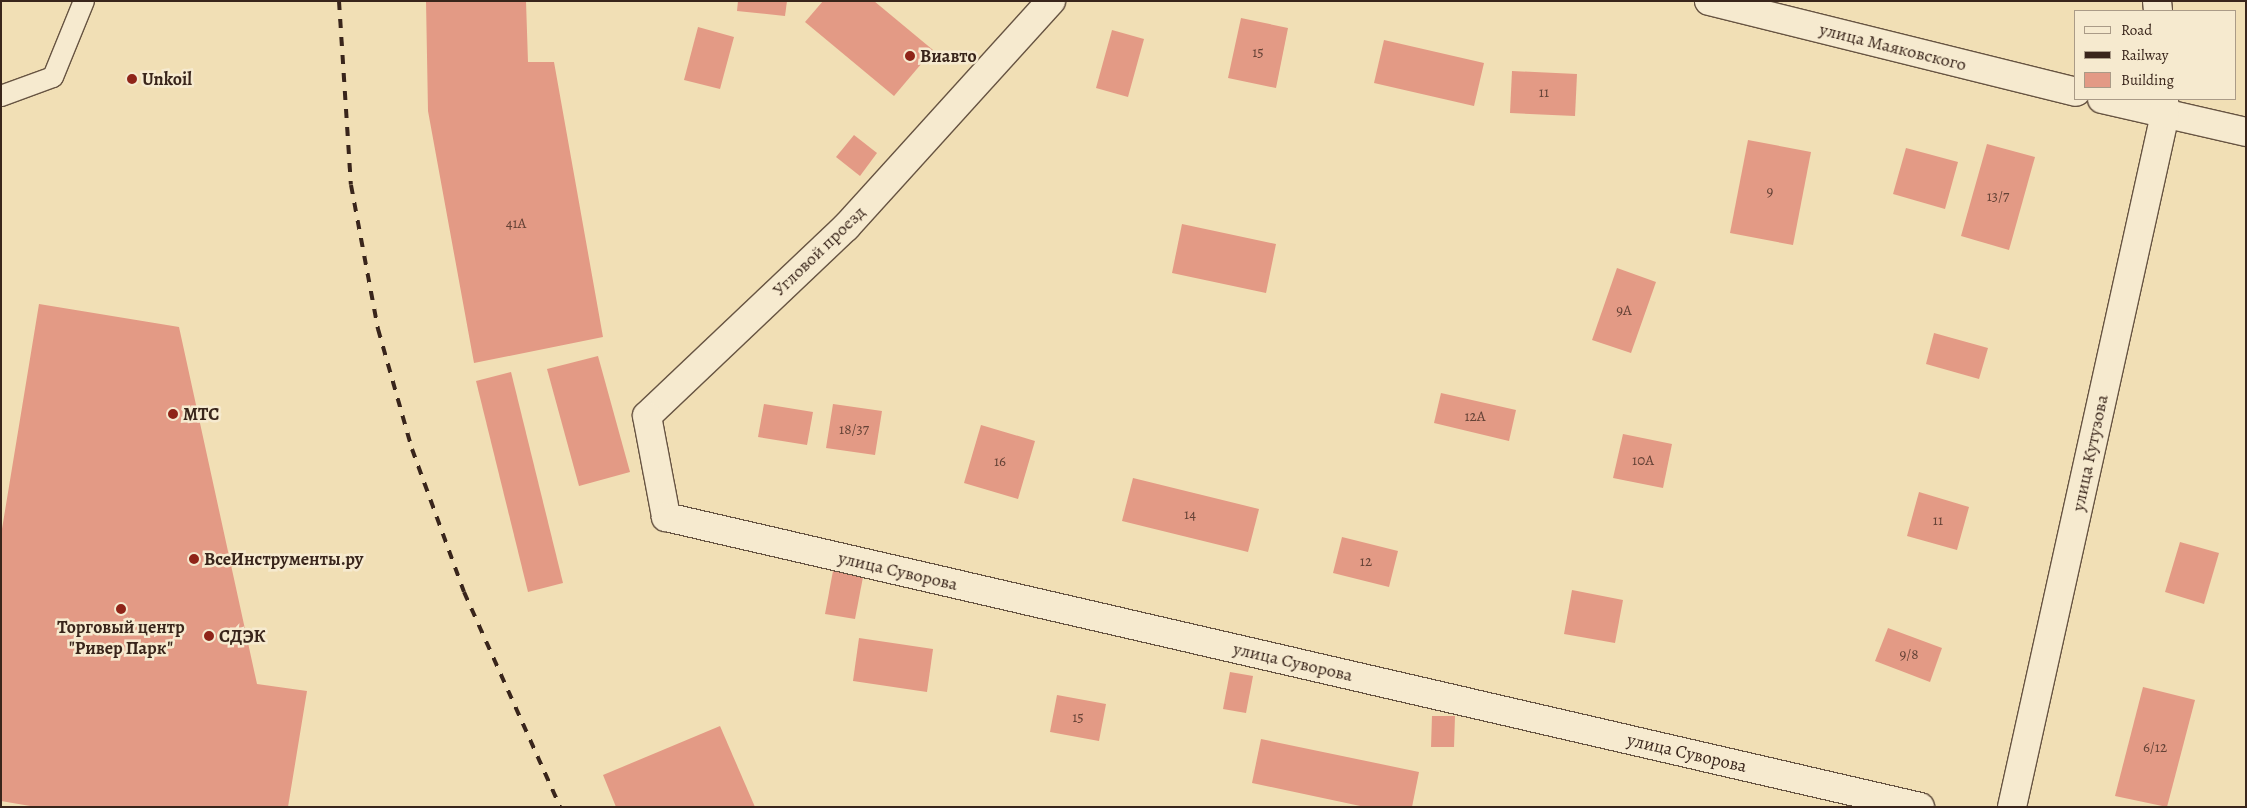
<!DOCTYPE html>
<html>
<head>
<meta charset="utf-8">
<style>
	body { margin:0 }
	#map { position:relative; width:2247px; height:808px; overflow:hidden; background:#f1dfb5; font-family:Alegreya,serif }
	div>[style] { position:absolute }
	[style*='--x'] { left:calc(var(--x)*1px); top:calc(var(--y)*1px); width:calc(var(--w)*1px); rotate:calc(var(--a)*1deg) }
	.building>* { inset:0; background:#e39a85 }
	.roads { filter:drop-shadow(1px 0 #675442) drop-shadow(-1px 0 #675442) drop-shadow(0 1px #675442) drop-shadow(0 -1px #675442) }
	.service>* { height:20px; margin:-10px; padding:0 10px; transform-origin:10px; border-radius:10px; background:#f6eacf }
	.minor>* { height:28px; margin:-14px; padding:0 14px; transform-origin:14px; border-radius:14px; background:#f6eacf }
	.rail>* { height:4px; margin-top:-2px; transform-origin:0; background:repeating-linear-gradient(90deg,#39251b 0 9px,transparent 0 18px) }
	.dots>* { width:14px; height:14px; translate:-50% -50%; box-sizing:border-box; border:2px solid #f6eacf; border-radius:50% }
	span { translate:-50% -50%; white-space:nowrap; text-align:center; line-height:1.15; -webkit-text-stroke:5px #f6eacf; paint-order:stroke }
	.number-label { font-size:15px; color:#644236 }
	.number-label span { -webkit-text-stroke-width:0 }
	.street-label { font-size:18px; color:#39251b }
	.poi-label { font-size:18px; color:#39251b; font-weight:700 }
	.left { translate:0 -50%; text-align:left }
	.frame { position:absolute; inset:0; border:2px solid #39251b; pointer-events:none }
	.legend { position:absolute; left:2074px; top:10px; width:162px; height:90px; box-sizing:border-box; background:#f6eacf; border:1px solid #aa9b87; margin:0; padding:6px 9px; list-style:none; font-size:15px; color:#39251b }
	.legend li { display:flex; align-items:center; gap:10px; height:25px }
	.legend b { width:25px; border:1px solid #aa9b87 }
</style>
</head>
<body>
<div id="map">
	<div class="building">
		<i style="clip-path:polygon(426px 1px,526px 1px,528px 62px,554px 62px,603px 337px,474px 363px,428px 111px)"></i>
		<i style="clip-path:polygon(738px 1px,787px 1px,785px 16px,737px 11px)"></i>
		<i style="clip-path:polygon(823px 1px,874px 1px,933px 50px,894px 96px,805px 22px)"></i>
		<i style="clip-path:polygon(1241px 18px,1288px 28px,1276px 88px,1228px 78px)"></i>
		<i style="clip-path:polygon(698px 27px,734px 37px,720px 89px,684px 80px)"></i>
		<i style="clip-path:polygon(1112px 30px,1144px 39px,1128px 97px,1096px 88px)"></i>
		<i style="clip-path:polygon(1384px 40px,1484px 63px,1474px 106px,1374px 83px)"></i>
		<i style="clip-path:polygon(1512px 71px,1577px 74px,1575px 116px,1510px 113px)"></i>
		<i style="clip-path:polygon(854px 135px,877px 153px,860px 176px,836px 157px)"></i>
		<i style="clip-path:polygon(1748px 140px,1811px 152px,1793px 245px,1730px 233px)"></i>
		<i style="clip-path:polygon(1987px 144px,2035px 157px,2009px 250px,1961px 236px)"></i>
		<i style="clip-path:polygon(1906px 148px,1958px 162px,1945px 209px,1893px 194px)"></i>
		<i style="clip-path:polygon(1182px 224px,1276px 244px,1266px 293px,1172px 273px)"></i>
		<i style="clip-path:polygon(1617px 268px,1656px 282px,1631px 353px,1592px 340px)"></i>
		<i style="clip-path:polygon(39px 304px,179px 327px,257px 684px,307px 691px,288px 807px,36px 807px,1px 801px,1px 535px)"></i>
		<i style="clip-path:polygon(1934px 333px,1988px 348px,1979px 379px,1926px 364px)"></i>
		<i style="clip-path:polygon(598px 356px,630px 472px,579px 486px,547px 369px)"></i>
		<i style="clip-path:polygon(511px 372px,563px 583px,528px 592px,476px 381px)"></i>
		<i style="clip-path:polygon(1441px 393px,1516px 410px,1509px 441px,1434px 423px)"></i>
		<i style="clip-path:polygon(764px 404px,813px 412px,807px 445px,758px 437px)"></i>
		<i style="clip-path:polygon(833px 404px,882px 411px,875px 455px,826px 448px)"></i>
		<i style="clip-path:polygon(981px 425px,1035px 441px,1018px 499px,964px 483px)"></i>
		<i style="clip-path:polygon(1623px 434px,1672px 444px,1663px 488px,1613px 478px)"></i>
		<i style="clip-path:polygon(1133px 478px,1259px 509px,1248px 552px,1122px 521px)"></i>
		<i style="clip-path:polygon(1919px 492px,1969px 507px,1957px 550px,1907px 536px)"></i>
		<i style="clip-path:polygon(1342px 537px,1398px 551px,1389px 587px,1333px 573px)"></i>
		<i style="clip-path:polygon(2180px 542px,2219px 553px,2204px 604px,2165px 592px)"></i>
		<i style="clip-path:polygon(833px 571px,863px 577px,855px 619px,825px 614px)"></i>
		<i style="clip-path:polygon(1572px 590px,1623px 600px,1615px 643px,1564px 634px)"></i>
		<i style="clip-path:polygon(1888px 628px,1942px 648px,1930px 682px,1875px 661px)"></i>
		<i style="clip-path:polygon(859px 638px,933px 649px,927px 692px,853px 681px)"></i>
		<i style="clip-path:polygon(1230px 672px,1253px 676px,1246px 713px,1223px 709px)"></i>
		<i style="clip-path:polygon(2143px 687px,2195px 700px,2167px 807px,2115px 796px)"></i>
		<i style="clip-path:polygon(1057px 695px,1106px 704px,1099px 741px,1050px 732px)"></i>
		<i style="clip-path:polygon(1432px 716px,1455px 716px,1454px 747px,1431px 747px)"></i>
		<i style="clip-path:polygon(720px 726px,755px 807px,616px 807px,603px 775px)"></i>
		<i style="clip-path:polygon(1261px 739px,1419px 772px,1412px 807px,1365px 807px,1252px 783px)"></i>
	</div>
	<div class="roads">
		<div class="service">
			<i style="--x:1;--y:96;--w:55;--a:-20.1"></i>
			<i style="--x:53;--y:77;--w:82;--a:-67.8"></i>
		</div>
		<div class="minor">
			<i style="--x:1051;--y:1;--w:305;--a:132.2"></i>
			<i style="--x:846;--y:227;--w:274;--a:136.5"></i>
			<i style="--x:647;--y:416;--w:103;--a:79.3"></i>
			<i style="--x:666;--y:517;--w:1287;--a:13.02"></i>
			<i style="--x:1709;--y:1;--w:378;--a:13.9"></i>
			<i style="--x:2157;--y:1;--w:10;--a:84"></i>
			<i style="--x:2102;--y:99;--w:148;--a:12.9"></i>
			<i style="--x:2012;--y:807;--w:710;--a:-77.55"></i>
			<i style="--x:2165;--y:114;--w:15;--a:-94"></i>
		</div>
	</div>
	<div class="rail">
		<i style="--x:339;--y:1;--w:184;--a:86.3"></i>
		<i style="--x:351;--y:185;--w:147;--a:79.4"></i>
		<i style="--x:378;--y:329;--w:125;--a:74.2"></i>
		<i style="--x:412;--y:449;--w:152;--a:70"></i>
		<i style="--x:464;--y:592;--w:235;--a:65.9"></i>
	</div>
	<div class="dots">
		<i style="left:910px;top:56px;background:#8f2418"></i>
		<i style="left:132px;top:79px;background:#8f2418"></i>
		<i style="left:173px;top:414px;background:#8f2418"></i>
		<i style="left:194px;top:559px;background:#8f2418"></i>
		<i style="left:121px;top:609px;background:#8f2418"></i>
		<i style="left:209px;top:636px;background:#8f2418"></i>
	</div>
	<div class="number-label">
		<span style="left:1258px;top:53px">15</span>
		<span style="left:1544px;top:93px">11</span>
		<span style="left:1770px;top:192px">9</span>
		<span style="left:1998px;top:197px">13/7</span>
		<span style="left:516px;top:224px">41А</span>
		<span style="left:1624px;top:311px">9А</span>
		<span style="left:1475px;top:417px">12А</span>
		<span style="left:854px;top:430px">18/37</span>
		<span style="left:1643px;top:461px">10А</span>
		<span style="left:1000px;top:462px">16</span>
		<span style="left:1190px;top:515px">14</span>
		<span style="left:1938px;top:521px">11</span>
		<span style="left:1366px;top:562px">12</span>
		<span style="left:1909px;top:655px">9/8</span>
		<span style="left:1078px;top:718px">15</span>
		<span style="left:2155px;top:748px">6/12</span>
	</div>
	<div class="street-label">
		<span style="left:1893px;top:47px;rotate:14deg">улица Маяковского</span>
		<span style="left:819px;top:251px;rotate:-44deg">Угловой проезд</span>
		<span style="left:2090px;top:453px;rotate:-78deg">улица Кутузова</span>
		<span style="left:898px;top:571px;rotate:13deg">улица Суворова</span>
		<span style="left:1293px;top:662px;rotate:13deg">улица Суворова</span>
		<span style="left:1687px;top:753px;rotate:13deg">улица Суворова</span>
	</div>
	<div class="poi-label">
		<span class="left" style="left:920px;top:56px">Виавто</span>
		<span class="left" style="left:142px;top:79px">Unkoil</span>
		<span class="left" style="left:183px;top:414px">МТС</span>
		<span class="left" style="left:204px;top:559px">ВсеИнструменты.ру</span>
		<span style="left:121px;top:638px">Торговый центр<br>"Ривер Парк"</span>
		<span class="left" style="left:219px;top:636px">СДЭК</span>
	</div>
	<div class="frame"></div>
	<ul class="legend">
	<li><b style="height:6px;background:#f6eacf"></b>Road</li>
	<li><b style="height:6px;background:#39251b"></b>Railway</li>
	<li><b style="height:14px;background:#e39a85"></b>Building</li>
	</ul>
</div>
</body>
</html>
